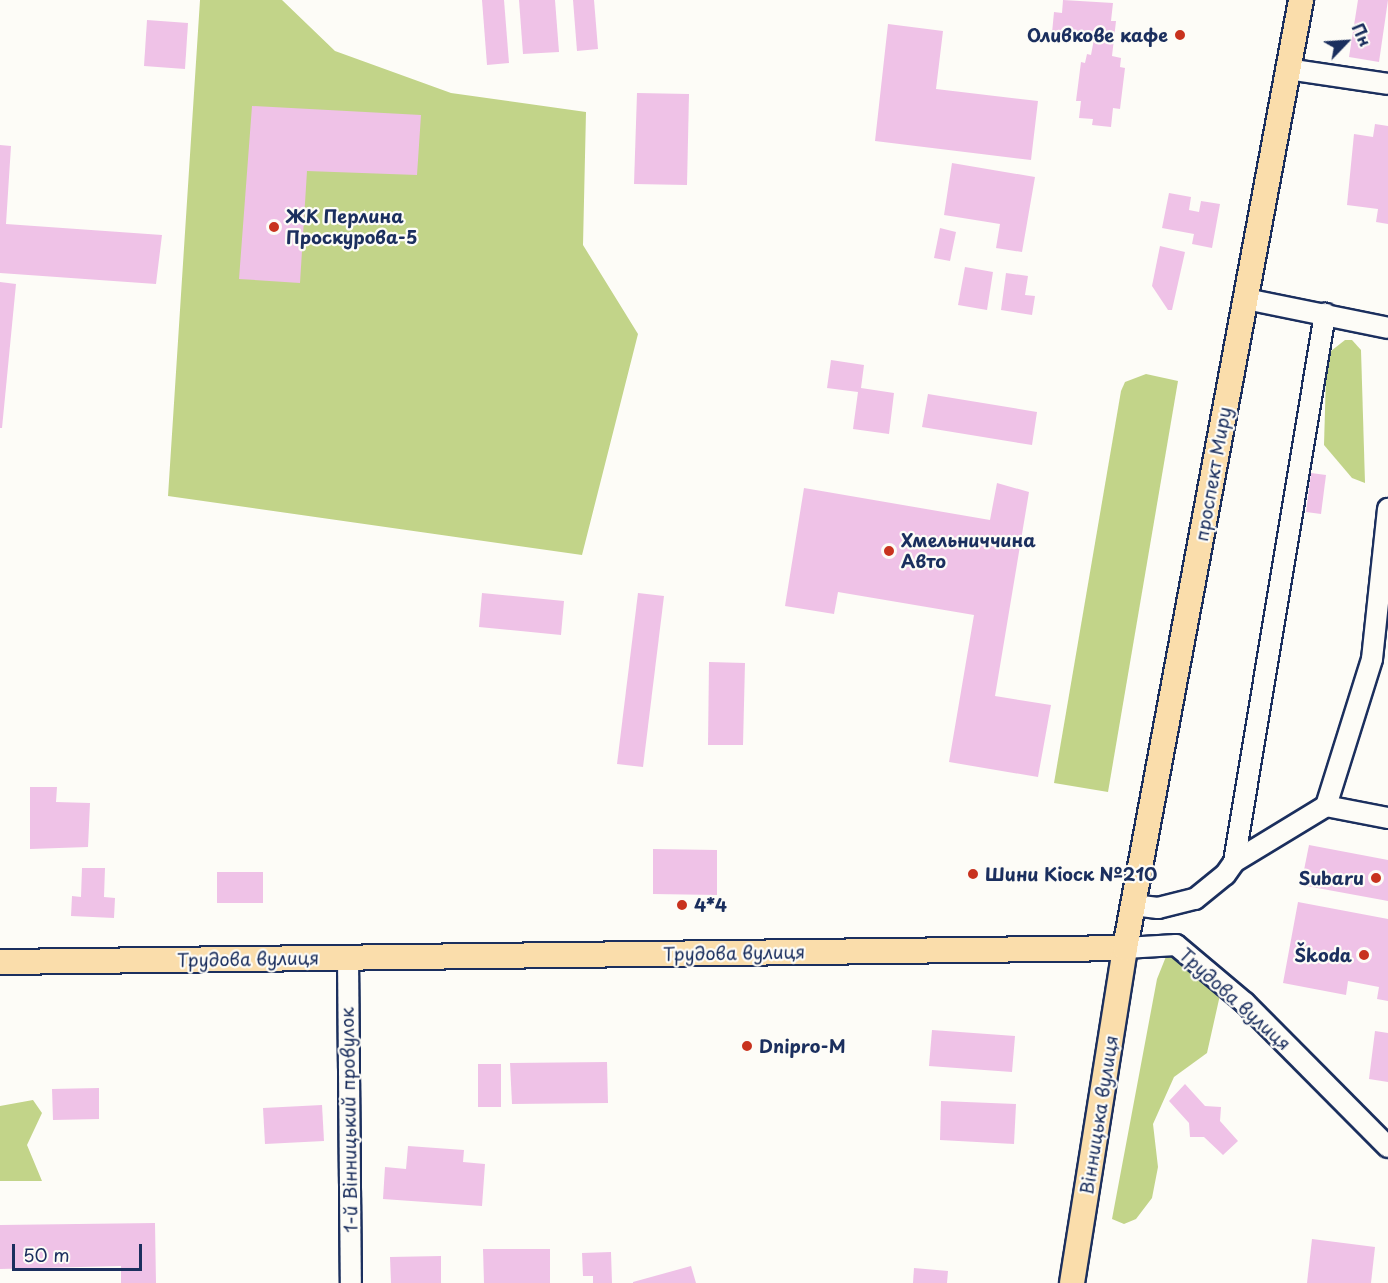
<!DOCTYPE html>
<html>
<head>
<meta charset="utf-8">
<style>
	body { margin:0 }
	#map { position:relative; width:1388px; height:1283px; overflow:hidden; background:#fdfcf7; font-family:"Playpen Sans",sans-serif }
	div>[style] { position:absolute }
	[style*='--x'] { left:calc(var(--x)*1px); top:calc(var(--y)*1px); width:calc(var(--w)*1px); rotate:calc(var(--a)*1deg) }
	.green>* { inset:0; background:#c2d489 }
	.building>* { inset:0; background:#efc2e7 }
	.roads { filter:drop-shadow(2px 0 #1b2f5e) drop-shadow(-2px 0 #1b2f5e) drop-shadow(0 2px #1b2f5e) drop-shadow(0 -2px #1b2f5e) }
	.minor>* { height:20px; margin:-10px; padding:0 10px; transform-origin:10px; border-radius:10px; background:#fdfcf7 }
	.major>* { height:24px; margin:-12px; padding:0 12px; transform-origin:12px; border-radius:12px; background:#faddab }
	.dots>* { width:16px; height:16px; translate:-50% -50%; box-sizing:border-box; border:3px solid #fdfcf7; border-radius:50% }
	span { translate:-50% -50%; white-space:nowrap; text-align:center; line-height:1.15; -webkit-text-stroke:4.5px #fdfcf7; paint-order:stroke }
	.poi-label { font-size:18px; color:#1b2f5e; font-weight:700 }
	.right { translate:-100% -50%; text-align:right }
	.left { translate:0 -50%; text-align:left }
	.street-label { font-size:18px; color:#1b2f5e }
	.north { position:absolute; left:1316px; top:12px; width:60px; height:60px; -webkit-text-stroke:4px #fdfcf7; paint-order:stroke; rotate:65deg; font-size:16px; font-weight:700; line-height:24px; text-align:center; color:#1b2f5e }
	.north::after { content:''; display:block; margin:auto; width:21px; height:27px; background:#1b2f5e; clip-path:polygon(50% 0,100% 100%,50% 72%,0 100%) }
	.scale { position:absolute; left:12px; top:1244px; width:130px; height:27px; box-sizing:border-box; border:3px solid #1b2f5e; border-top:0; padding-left:8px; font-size:18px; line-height:21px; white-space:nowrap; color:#1b2f5e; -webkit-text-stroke:4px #fdfcf7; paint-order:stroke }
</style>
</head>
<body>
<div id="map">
	<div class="green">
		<i style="clip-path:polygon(200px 0,282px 0,335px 51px,451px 93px,586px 112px,583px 245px,638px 334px,582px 555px,168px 496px)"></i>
		<i style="clip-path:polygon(1345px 340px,1352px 340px,1361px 350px,1365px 483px,1352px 478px,1324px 445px,1326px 375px,1331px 351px)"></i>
		<i style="clip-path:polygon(1146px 374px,1178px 381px,1108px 792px,1054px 783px,1121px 391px,1125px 382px)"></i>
		<i style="clip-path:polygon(1167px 954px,1173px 954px,1220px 995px,1207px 1053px,1174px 1077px,1153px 1124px,1158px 1167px,1152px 1198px,1136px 1219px,1124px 1224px,1112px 1219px,1157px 979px)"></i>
		<i style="clip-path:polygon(33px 1100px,42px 1113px,27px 1145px,42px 1181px,0 1181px,0 1106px)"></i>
	</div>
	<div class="building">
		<i style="clip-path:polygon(482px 0,504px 0,509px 63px,487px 65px)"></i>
		<i style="clip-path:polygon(519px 0,555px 0,559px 52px,523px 54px)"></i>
		<i style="clip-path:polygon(573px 0,594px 0,598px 49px,577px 51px)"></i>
		<i style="clip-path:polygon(1063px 0,1113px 3px,1111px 21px,1116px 21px,1112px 56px,1121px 58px,1120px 67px,1125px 68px,1120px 109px,1113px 108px,1111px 127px,1092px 125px,1093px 119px,1079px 118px,1081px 101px,1076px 101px,1081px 62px,1085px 63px,1087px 54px,1091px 55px,1094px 39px,1052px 33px,1054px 12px,1062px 13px)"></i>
		<i style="clip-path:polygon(1358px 0,1388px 0,1379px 62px,1349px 57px)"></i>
		<i style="clip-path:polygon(147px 20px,188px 23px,185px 69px,144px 66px)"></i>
		<i style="clip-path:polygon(888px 24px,943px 31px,936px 89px,1038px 101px,1031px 160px,875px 141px)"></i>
		<i style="clip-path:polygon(637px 93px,689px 94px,687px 185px,634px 184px)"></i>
		<i style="clip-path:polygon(252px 106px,421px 115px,417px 175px,307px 171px,300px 283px,239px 279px)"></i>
		<i style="clip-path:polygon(1375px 124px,1388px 126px,1388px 224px,1376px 222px,1378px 209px,1347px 205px,1354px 134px,1373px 137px)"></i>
		<i style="clip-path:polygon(0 145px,11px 146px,6px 224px,162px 235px,156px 284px,0 273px)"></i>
		<i style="clip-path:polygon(952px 163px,1035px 177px,1022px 252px,996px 248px,1000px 224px,944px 215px)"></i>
		<i style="clip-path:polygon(1169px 193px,1191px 197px,1189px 210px,1199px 212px,1201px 201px,1220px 204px,1212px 248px,1192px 244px,1194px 234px,1162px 228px)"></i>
		<i style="clip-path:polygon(940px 228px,956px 232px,950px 261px,934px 258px)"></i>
		<i style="clip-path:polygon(1160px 246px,1185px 252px,1172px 310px,1168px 310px,1152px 286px)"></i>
		<i style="clip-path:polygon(965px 267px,993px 272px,987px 310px,958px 305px)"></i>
		<i style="clip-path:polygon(1006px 273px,1028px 276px,1025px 295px,1035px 296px,1032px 315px,1001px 310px)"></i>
		<i style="clip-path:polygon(0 282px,16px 284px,2px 428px,0 428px)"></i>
		<i style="clip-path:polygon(831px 360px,864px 365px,861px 388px,894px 393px,889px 434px,853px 429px,858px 392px,827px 388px)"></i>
		<i style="clip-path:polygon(928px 394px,1037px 412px,1032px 445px,922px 427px)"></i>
		<i style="clip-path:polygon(1311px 473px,1326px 475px,1321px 514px,1306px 512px)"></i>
		<i style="clip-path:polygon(997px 483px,1029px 492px,995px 696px,1051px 705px,1038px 777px,949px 762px,974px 615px,838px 592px,834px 614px,785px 606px,804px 488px,990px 520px)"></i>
		<i style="clip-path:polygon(482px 593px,564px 601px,561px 635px,479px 627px)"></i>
		<i style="clip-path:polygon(638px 593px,664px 596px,643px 767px,617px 764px)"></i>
		<i style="clip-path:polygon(709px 662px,745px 663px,743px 745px,708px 745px)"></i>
		<i style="clip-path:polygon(30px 787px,57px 787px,56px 802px,90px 803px,88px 847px,30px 849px)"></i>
		<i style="clip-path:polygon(1309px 845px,1388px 860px,1388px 901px,1301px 885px)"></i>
		<i style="clip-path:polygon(653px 849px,717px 850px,717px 895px,653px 894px)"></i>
		<i style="clip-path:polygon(82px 868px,105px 868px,104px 897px,115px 898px,114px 918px,71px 916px,72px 896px,81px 897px)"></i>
		<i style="clip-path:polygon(217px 872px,263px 872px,263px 903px,217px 903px)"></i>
		<i style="clip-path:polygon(1298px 902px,1388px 919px,1388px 1001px,1377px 999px,1379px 987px,1348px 981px,1346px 995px,1283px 983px)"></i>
		<i style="clip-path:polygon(932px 1030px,1015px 1036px,1012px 1072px,929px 1066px)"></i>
		<i style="clip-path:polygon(1375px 1031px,1388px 1033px,1388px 1082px,1369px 1079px)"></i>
		<i style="clip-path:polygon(607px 1062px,608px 1103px,512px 1104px,510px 1063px)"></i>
		<i style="clip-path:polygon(478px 1064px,501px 1064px,501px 1107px,478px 1107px)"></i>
		<i style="clip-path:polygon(1185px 1084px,1205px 1106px,1221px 1107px,1220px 1121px,1238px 1141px,1223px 1155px,1204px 1137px,1190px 1137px,1189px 1123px,1169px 1101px)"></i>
		<i style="clip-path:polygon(99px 1088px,99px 1119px,53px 1120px,52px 1089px)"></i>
		<i style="clip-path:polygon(941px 1101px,1016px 1104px,1014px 1144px,940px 1140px)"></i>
		<i style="clip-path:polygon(322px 1105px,324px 1141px,265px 1144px,263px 1108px)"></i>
		<i style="clip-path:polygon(408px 1146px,464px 1150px,463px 1162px,485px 1164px,482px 1206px,383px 1199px,385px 1167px,406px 1169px)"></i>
		<i style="clip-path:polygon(155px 1223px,156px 1283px,121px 1283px,121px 1266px,0 1269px,0 1225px)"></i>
		<i style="clip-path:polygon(1312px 1239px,1375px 1247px,1371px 1283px,1307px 1283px)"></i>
		<i style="clip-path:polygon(483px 1249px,550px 1249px,550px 1283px,484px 1283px)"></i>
		<i style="clip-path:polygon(611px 1252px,612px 1283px,593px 1283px,593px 1276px,583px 1276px,582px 1253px)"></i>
		<i style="clip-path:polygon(441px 1256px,441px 1283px,391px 1283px,390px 1257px)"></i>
		<i style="clip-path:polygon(691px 1266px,696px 1283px,633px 1283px,633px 1282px)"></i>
		<i style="clip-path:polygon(914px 1268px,948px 1271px,947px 1283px,913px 1283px)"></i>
	</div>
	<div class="roads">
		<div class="minor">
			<i style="--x:1288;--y:69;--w:101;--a:8.5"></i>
			<i style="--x:1246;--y:299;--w:145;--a:11.5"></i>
			<i style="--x:1326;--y:806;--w:63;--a:11"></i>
			<i style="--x:1234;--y:862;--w:108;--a:-31.3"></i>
			<i style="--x:1326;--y:806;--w:154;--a:-72.6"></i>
			<i style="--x:1372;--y:659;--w:151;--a:-83.9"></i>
			<i style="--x:1133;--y:905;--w:25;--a:7"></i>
			<i style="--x:1158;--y:908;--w:38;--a:-14"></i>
			<i style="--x:1195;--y:899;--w:38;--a:-39"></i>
			<i style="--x:1225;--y:875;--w:16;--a:-55"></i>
			<i style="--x:1234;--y:862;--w:556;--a:-80.57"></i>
			<i style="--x:1125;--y:948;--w:51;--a:-3.4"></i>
			<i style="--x:1176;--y:945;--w:90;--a:40"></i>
			<i style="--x:1245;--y:1003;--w:203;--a:45.2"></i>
			<i style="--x:348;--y:957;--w:326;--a:89.5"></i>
		</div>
		<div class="major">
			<i style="--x:0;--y:962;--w:1125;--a:-0.71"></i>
			<i style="--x:1072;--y:1283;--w:339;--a:-81"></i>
			<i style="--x:1125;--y:948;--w:964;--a:-79.48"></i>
		</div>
	</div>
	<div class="dots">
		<i style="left:1180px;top:35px;background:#c8321e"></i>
		<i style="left:274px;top:227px;background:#c8321e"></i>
		<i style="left:889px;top:551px;background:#c8321e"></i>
		<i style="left:973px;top:874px;background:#c8321e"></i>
		<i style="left:1376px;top:878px;background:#c8321e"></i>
		<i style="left:682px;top:905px;background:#c8321e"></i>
		<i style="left:1364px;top:955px;background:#c8321e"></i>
		<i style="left:747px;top:1046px;background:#c8321e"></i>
	</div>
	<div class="poi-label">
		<span class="right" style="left:1168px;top:35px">Оливкове кафе</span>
		<span class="left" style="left:286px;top:227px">ЖК Перлина<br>Проскурова-5</span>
		<span class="left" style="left:901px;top:551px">Хмельниччина<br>Авто</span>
		<span class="left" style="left:985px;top:874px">Шини Кіоск №210</span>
		<span class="right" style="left:1364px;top:878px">Subaru</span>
		<span class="left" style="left:694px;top:905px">4*4</span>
		<span class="right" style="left:1352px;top:955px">Škoda</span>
		<span class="left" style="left:759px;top:1046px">Dnipro-M</span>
	</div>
	<div class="street-label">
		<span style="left:1213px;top:474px;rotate:-80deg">проспект Миру</span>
		<span style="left:734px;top:953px;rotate:-1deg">Трудова вулиця</span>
		<span style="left:248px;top:959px;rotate:-1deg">Трудова вулиця</span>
		<span style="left:1235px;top:999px;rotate:42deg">Трудова вулиця</span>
		<span style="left:1099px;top:1115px;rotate:-81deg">Вінницька вулиця</span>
		<span style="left:349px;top:1120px;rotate:-91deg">1-й Вінницький провулок</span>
	</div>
	<div class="north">Пн</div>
	<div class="scale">50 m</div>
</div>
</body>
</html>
